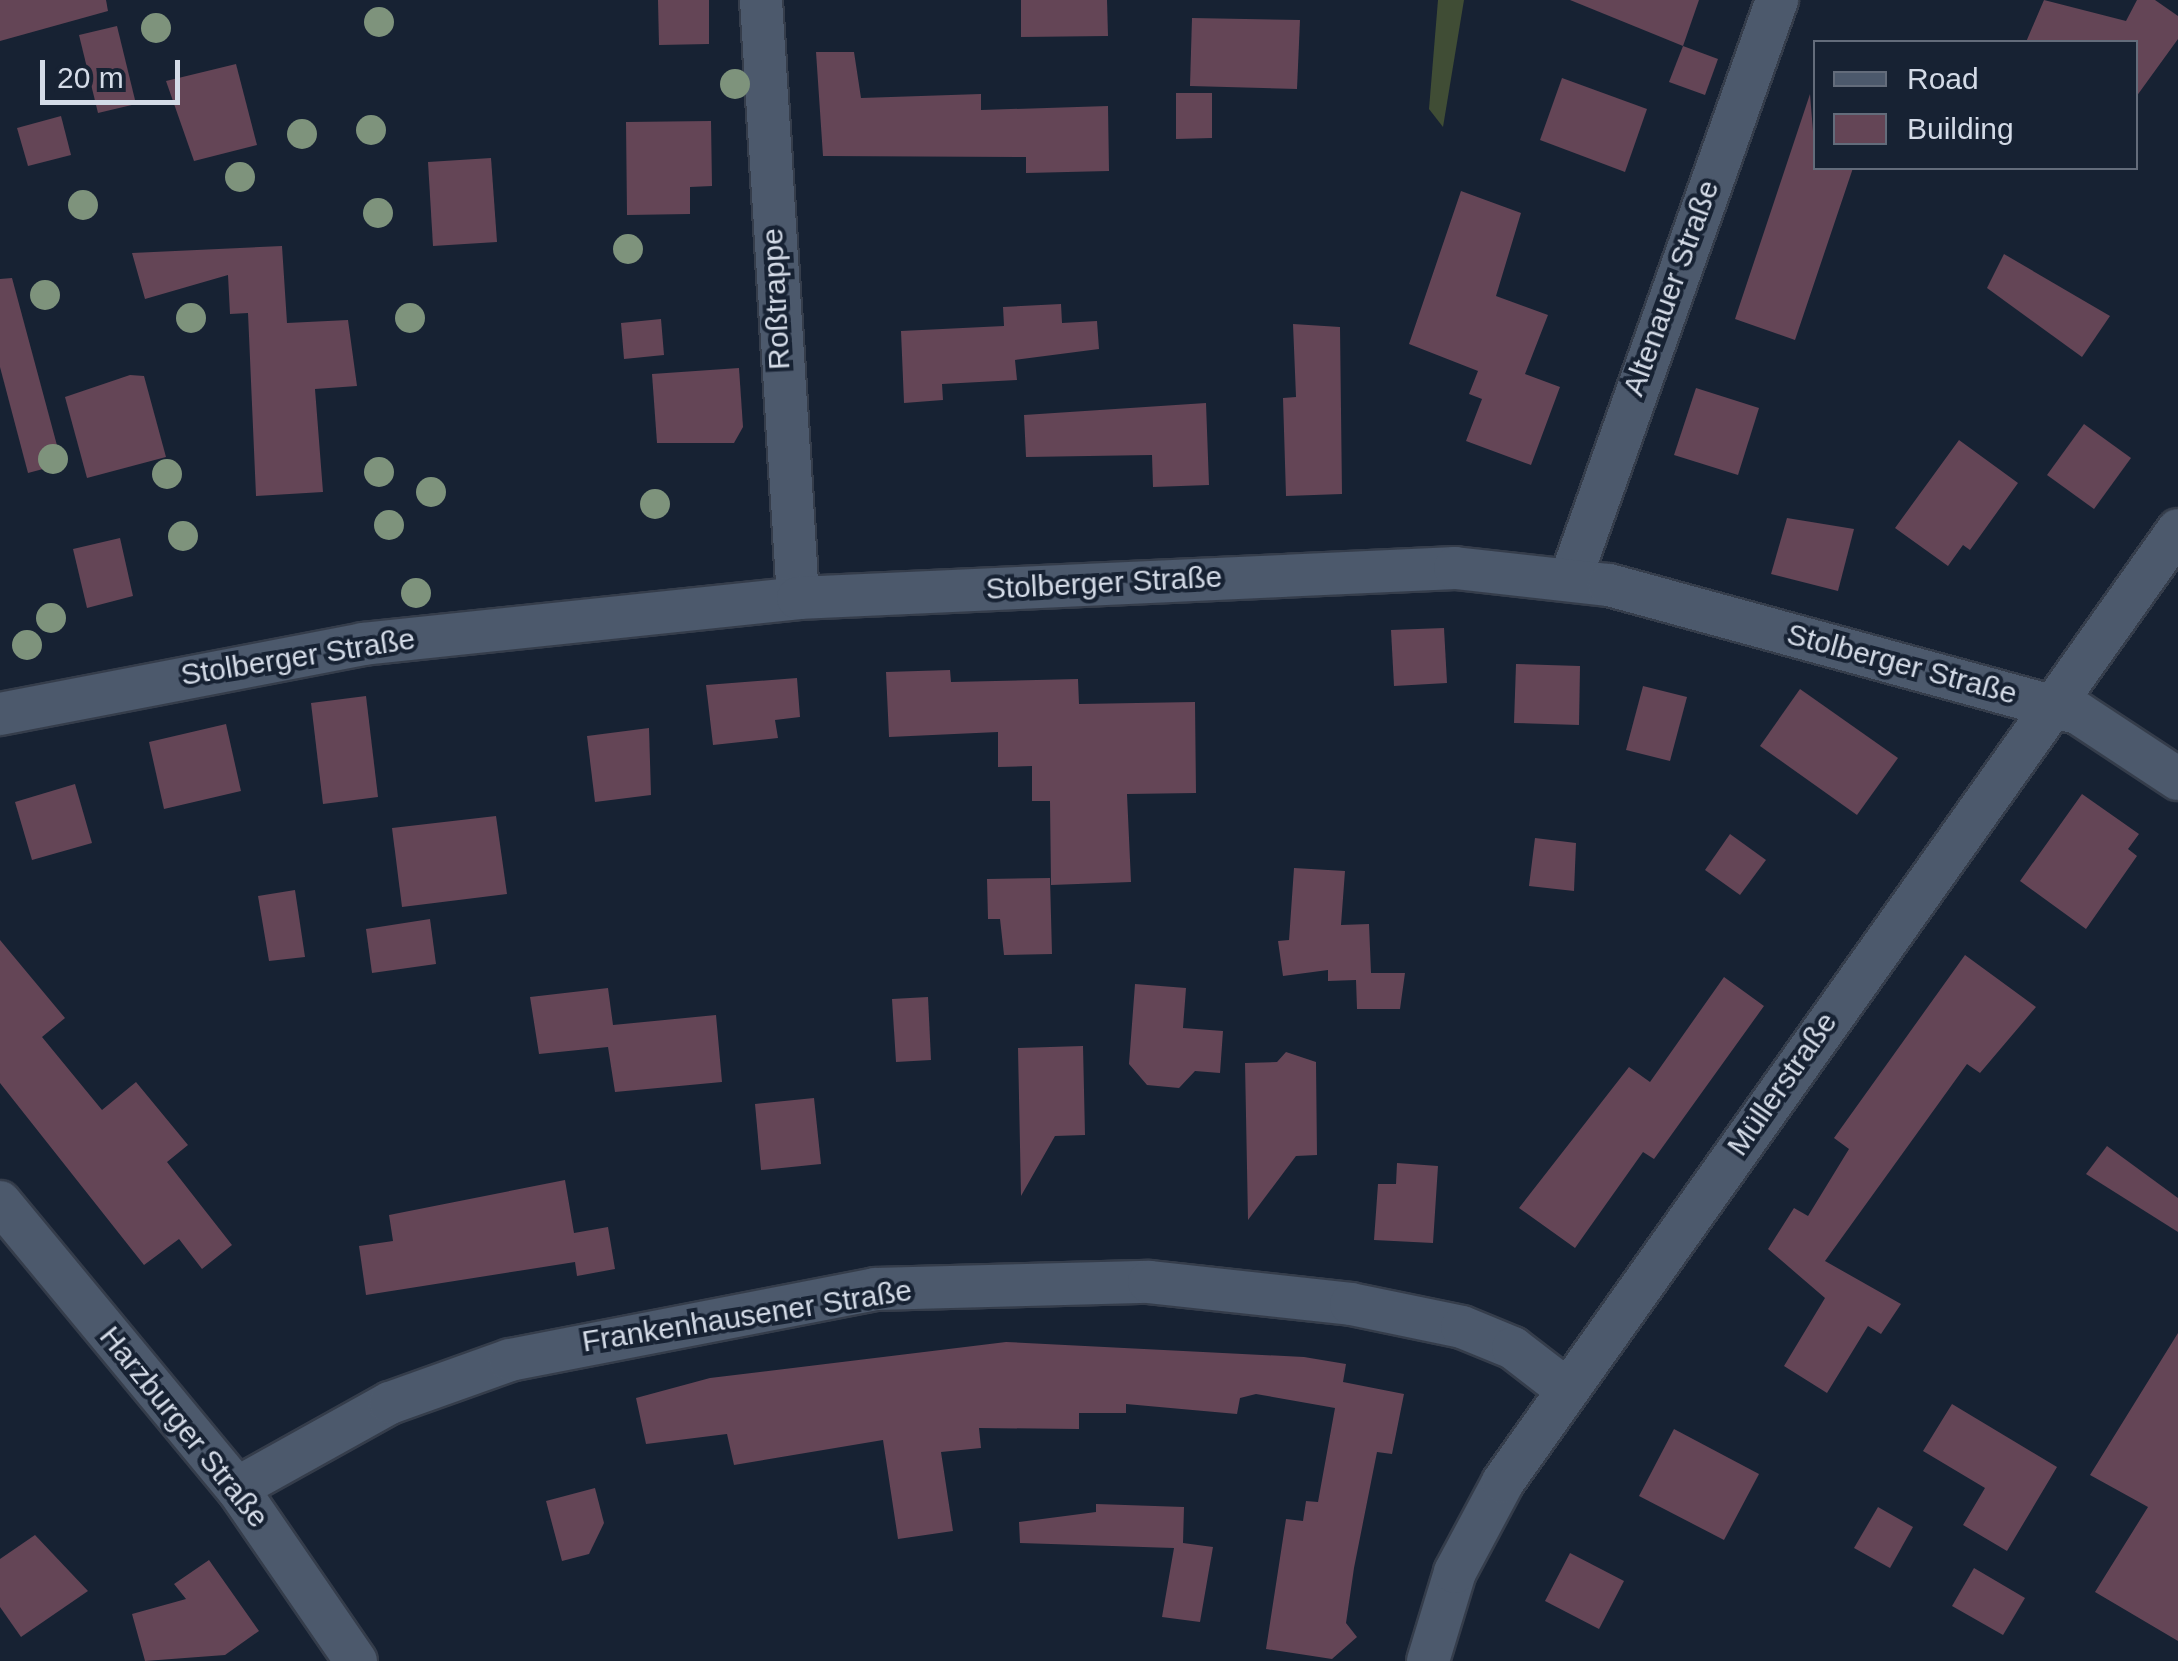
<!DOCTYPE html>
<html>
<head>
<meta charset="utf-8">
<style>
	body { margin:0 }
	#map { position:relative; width:2178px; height:1661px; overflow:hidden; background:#172233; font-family:Helvetica,sans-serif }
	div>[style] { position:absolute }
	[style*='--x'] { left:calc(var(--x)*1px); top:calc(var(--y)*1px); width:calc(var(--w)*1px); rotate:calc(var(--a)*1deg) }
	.green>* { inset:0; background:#404d35 }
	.building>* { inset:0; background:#644556 }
	.roads { filter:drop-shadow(2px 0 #353d4b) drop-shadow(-2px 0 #353d4b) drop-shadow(0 2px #353d4b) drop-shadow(0 -2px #353d4b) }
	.street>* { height:42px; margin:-21px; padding:0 21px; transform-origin:21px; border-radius:21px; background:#4c596c }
	.trees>* { width:30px; height:30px; margin:-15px; border-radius:50%; background:#7e937c }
	span { translate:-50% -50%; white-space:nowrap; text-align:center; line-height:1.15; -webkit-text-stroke:8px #172233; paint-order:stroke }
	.street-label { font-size:30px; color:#d4dbe7 }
	.legend { position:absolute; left:1813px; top:40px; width:325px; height:130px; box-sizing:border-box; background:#172233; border:2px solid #636c7b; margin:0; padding:12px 18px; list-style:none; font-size:30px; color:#d4dbe7 }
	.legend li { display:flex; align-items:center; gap:20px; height:50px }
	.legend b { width:50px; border:2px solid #636c7b }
	.scale { position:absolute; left:40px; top:60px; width:140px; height:45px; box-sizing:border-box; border:5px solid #d4dbe7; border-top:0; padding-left:12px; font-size:30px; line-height:35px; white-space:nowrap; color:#d4dbe7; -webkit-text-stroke:8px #172233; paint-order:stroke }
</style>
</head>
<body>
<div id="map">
	<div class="green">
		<i style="clip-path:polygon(1438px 0,1464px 0,1443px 127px,1429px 109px)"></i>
	</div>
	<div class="building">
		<i style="clip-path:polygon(0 0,106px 0,108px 11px,0 41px)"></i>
		<i style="clip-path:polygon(658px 0,709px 0,709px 44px,659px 45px)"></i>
		<i style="clip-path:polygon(1021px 0,1107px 0,1108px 36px,1021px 37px)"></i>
		<i style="clip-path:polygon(1570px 0,1699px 0,1683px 46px)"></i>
		<i style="clip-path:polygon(2044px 0,2126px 21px,2137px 0,2155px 0,2178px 16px,2178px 39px,2136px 97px,2136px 42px,2026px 42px)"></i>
		<i style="clip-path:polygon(1192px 18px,1300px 20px,1297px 89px,1190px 86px)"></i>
		<i style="clip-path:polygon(117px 26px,136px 104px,98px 113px,79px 35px)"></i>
		<i style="clip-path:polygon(1683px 46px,1718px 59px,1705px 95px,1669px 82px)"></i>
		<i style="clip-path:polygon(816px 52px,854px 52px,861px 98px,981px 94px,981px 110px,1108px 106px,1109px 171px,1026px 173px,1026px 157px,823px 156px)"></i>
		<i style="clip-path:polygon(236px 64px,257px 145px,194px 161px,166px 81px)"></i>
		<i style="clip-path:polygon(1562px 78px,1647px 109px,1625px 172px,1540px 140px)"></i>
		<i style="clip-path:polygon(1176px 93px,1212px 93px,1212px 138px,1176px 139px)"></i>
		<i style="clip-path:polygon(1810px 94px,1816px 168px,1853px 168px,1795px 340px,1735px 319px)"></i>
		<i style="clip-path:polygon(61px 116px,71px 155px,28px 166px,17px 128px)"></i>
		<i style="clip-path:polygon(711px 121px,712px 186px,690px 187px,690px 214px,627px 215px,626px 122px)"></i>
		<i style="clip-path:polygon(491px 158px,497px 242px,433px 246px,428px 162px)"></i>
		<i style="clip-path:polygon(1461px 191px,1521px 213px,1496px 296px,1548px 315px,1525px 374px,1560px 387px,1531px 465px,1466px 441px,1482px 399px,1469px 394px,1478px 371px,1409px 344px)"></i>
		<i style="clip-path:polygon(282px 246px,287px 323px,348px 320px,357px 386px,315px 389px,323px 492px,256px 496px,248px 313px,230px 314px,228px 275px,145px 299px,132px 253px)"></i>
		<i style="clip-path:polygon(2004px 254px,2110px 316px,2082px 357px,1987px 288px)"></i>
		<i style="clip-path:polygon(12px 278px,62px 464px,28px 473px,0 367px,0 279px)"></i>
		<i style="clip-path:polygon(1061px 304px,1062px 323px,1097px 321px,1099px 349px,1015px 360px,1017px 380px,942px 384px,943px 400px,904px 403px,901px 331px,1004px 326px,1003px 307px)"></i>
		<i style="clip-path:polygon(661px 319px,664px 355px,624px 359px,621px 323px)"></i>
		<i style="clip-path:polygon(1293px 324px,1340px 327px,1342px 494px,1286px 496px,1283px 398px,1296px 397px)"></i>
		<i style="clip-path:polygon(739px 368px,743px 427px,734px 443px,657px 443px,652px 374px)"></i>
		<i style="clip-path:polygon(130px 375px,144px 376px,166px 457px,87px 478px,65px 397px)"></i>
		<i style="clip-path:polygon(1696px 388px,1759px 408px,1738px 475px,1674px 455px)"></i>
		<i style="clip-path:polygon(1206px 403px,1209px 485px,1153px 487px,1152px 455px,1026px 457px,1024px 415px)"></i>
		<i style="clip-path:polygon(2084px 424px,2131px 458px,2094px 509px,2047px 475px)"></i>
		<i style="clip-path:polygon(1959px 440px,2018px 483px,1970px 550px,1963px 545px,1948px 566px,1895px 528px)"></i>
		<i style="clip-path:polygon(1787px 518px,1854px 529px,1838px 591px,1771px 574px)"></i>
		<i style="clip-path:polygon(120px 538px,133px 596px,87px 608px,73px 549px)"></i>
		<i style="clip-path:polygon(1444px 628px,1447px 683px,1394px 686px,1391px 630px)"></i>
		<i style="clip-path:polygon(1516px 664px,1580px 666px,1579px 725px,1514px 723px)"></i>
		<i style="clip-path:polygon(950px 670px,951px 682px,1078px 679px,1079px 704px,1195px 702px,1196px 793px,1127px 794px,1131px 882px,1051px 885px,1050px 801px,1032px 801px,1032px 766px,998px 767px,998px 732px,889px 737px,886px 672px)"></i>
		<i style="clip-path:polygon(797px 678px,800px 717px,775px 720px,778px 738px,713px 745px,706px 685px)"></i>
		<i style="clip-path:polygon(1643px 686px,1687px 697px,1670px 761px,1626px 750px)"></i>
		<i style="clip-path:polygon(1800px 689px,1898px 758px,1857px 815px,1760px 746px)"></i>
		<i style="clip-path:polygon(366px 696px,378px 797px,323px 804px,311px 703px)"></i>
		<i style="clip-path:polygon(226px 724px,241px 791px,164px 809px,149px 742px)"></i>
		<i style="clip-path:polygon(649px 728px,651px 795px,595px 802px,587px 736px)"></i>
		<i style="clip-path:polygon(75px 784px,92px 843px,32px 860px,15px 802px)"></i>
		<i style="clip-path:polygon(2082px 794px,2139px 834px,2128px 849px,2137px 856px,2086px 929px,2020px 881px)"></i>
		<i style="clip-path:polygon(496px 816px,507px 894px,402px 907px,392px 828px)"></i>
		<i style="clip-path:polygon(1730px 834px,1766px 860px,1740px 895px,1705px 870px)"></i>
		<i style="clip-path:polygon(1535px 838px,1576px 843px,1574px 891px,1529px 886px)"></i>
		<i style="clip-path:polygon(1294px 868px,1345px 871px,1341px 925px,1369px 924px,1371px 973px,1405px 973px,1400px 1009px,1357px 1009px,1356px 980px,1328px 981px,1328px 970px,1283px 976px,1278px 941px,1289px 940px)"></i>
		<i style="clip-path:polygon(1050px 878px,1052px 954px,1004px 955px,1000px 919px,988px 919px,987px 879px)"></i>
		<i style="clip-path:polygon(295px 890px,305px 957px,269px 961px,258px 896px)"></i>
		<i style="clip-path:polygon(430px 919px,436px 964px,372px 973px,366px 929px)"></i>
		<i style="clip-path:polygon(0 940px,65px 1018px,42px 1037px,102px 1110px,136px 1082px,188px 1145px,167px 1162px,232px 1245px,202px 1269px,179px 1239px,144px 1265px,0 1083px)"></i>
		<i style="clip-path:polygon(1965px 955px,2036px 1007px,1980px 1073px,1967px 1064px,1825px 1261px,1901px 1304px,1881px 1334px,1868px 1326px,1827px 1393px,1784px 1366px,1825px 1298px,1768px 1249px,1794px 1208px,1808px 1216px,1849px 1149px,1834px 1138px)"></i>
		<i style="clip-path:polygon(1724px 977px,1764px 1006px,1654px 1159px,1643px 1152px,1575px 1248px,1519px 1208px,1629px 1067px,1650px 1082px)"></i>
		<i style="clip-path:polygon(1135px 984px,1186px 988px,1183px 1028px,1223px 1031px,1220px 1073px,1195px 1071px,1179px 1088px,1147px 1085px,1129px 1064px)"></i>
		<i style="clip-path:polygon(608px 988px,613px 1025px,716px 1015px,722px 1082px,615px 1092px,608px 1047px,539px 1054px,530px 997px)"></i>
		<i style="clip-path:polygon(928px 997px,931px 1060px,896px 1062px,892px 999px)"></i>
		<i style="clip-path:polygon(1083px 1046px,1085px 1135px,1055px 1136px,1021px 1196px,1018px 1048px)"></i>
		<i style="clip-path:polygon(1286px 1052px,1316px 1062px,1317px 1155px,1296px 1156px,1248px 1220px,1245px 1063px,1277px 1062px)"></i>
		<i style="clip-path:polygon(814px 1098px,821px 1164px,761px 1170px,755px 1104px)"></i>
		<i style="clip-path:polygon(2107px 1146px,2178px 1198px,2178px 1232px,2086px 1174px)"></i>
		<i style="clip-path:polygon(1397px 1163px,1438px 1166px,1433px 1243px,1374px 1240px,1378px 1184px,1396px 1184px)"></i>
		<i style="clip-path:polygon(565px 1180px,574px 1233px,608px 1227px,615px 1269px,577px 1276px,575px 1262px,366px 1295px,359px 1246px,393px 1241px,389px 1215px)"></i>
		<i style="clip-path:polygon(2178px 1333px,2178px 1641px,2095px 1592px,2148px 1507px,2090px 1475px)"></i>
		<i style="clip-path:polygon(1006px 1342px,1304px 1357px,1346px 1364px,1343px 1382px,1404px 1394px,1392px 1454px,1377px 1452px,1354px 1568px,1346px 1623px,1357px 1637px,1332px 1659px,1266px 1649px,1286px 1519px,1303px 1521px,1306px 1501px,1318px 1502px,1335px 1408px,1256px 1394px,1240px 1398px,1237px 1414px,1126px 1404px,1126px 1413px,1079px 1413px,1079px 1429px,979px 1428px,981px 1448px,941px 1452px,953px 1531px,898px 1539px,883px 1440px,734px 1465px,727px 1434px,646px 1444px,636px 1398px,710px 1378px)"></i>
		<i style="clip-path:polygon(1952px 1404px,2057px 1467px,2007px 1551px,1963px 1525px,1985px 1488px,1923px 1451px)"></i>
		<i style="clip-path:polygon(1674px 1429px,1759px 1474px,1724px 1540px,1639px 1496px)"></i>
		<i style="clip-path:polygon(595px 1488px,604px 1523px,589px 1554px,562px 1561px,546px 1501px)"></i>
		<i style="clip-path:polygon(1096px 1504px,1184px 1507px,1183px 1543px,1213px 1547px,1200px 1622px,1162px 1617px,1174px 1548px,1020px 1543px,1019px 1522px,1096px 1512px)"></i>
		<i style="clip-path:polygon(1878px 1507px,1913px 1527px,1890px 1568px,1854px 1548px)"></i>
		<i style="clip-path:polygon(35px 1535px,88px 1591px,21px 1637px,0 1607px,0 1559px)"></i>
		<i style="clip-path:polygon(1570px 1553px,1624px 1581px,1599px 1629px,1545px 1601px)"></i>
		<i style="clip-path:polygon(209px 1560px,259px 1631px,225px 1655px,145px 1661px,132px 1614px,186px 1599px,174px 1584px)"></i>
		<i style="clip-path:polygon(1974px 1568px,2025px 1598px,2003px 1635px,1952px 1606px)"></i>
	</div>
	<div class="roads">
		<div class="street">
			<i style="--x:761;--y:0;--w:599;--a:86.46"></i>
			<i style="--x:1571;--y:577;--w:613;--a:-70.35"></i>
			<i style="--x:0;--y:714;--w:370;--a:-10.9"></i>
			<i style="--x:363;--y:644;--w:437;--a:-6"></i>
			<i style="--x:798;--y:598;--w:658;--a:-2.61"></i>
			<i style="--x:1455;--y:568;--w:155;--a:6.3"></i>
			<i style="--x:1609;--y:585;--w:486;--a:15.3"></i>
			<i style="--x:2078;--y:713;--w:120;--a:33.4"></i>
			<i style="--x:0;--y:1202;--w:371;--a:50.4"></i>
			<i style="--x:237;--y:1488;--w:210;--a:55.5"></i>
			<i style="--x:237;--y:1488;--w:175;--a:-29.1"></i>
			<i style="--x:390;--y:1403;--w:127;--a:-19.7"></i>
			<i style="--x:510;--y:1360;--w:372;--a:-11"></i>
			<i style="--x:875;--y:1289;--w:274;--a:-1.5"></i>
			<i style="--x:1149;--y:1282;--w:203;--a:6.2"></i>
			<i style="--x:1351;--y:1304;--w:113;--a:11.7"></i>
			<i style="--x:1462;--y:1327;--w:55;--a:22.4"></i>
			<i style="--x:1513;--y:1348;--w:67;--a:37.7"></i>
			<i style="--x:1428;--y:1661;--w:93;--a:-73.1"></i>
			<i style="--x:1455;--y:1572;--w:102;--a:-61.9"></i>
			<i style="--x:1503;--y:1482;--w:1167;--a:-54.66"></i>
		</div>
	</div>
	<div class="trees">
		<i style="left:379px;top:22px"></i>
		<i style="left:156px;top:28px"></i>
		<i style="left:735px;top:84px"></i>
		<i style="left:371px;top:130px"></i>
		<i style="left:302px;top:134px"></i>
		<i style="left:240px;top:177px"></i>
		<i style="left:83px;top:205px"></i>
		<i style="left:378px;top:213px"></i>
		<i style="left:628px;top:249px"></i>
		<i style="left:45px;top:295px"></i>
		<i style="left:191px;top:318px"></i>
		<i style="left:410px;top:318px"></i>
		<i style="left:53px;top:459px"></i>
		<i style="left:379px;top:472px"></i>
		<i style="left:167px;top:474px"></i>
		<i style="left:431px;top:492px"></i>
		<i style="left:655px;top:504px"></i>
		<i style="left:389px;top:525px"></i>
		<i style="left:183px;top:536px"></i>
		<i style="left:416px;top:593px"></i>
		<i style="left:51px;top:618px"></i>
		<i style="left:27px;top:645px"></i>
	</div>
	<div class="street-label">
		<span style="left:1671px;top:288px;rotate:-70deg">Altenauer Straße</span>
		<span style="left:776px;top:299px;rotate:-93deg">Roßtrappe</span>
		<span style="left:1104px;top:583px;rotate:-3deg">Stolberger Straße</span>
		<span style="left:298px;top:657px;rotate:-9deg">Stolberger Straße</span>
		<span style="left:1902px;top:664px;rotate:15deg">Stolberger Straße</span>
		<span style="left:1782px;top:1084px;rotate:-55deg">Müllerstraße</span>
		<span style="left:747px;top:1316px;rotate:-9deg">Frankenhausener Straße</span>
		<span style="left:184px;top:1427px;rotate:51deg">Harzburger Straße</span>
	</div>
	<ul class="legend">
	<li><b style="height:12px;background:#4c596c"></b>Road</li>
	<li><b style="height:28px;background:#644556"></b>Building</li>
	</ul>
	<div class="scale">20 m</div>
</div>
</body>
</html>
